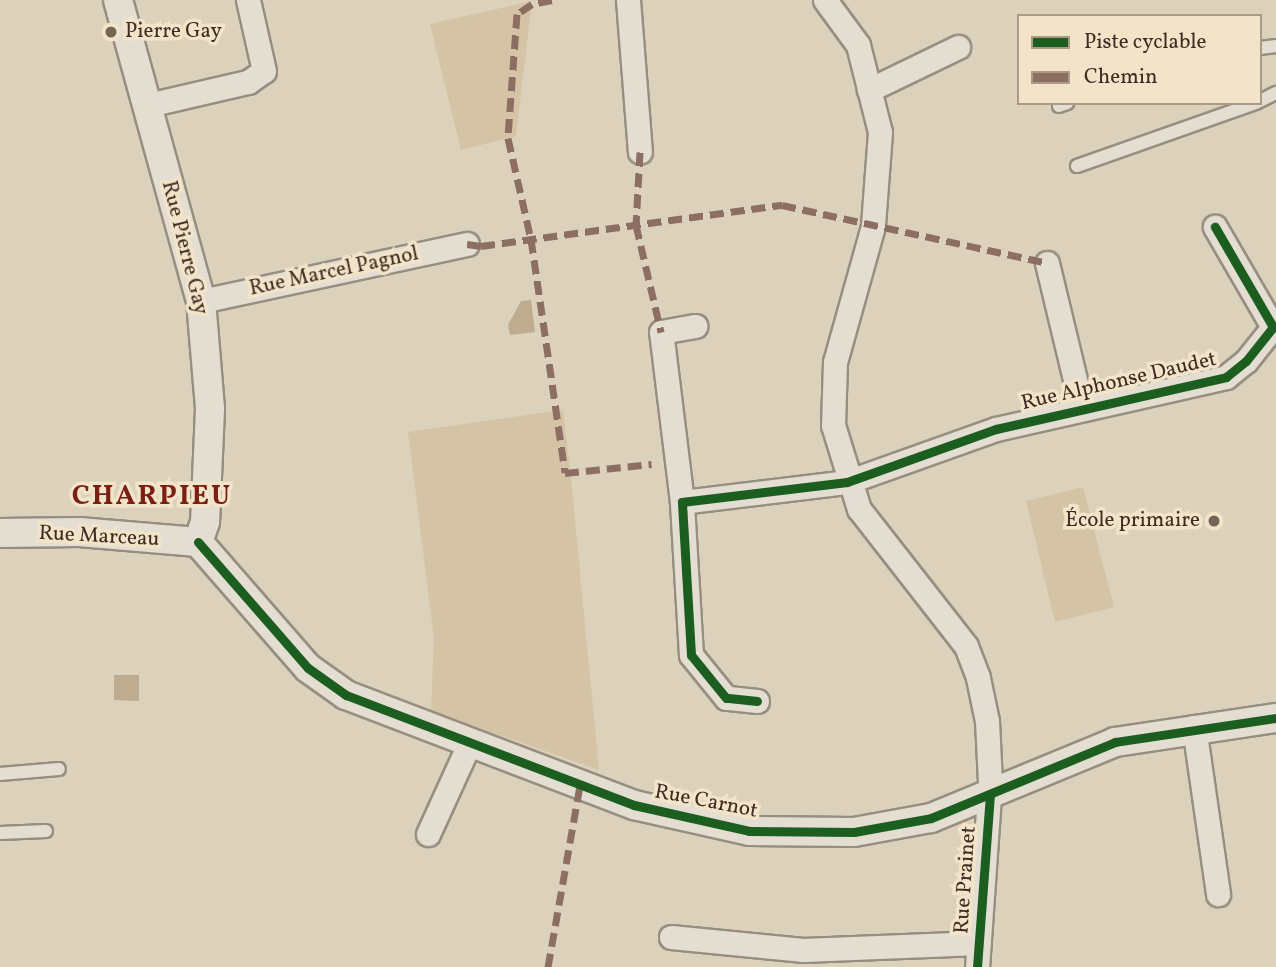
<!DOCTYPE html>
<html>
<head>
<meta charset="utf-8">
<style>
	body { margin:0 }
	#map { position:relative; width:1276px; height:967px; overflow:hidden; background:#dcd1ba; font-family:Vollkorn,serif }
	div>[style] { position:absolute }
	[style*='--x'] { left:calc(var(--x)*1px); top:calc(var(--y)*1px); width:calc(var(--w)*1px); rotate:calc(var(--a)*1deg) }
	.green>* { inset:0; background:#d4c4a5 }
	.water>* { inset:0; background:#bdac8f }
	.roads { filter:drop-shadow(2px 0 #978e80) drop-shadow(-2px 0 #978e80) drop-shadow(0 2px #978e80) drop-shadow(0 -2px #978e80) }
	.service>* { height:12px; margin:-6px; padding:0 6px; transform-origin:6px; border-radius:6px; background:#e3ddd2 }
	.minor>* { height:23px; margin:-11.5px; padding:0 11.5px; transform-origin:11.5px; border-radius:11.5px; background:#e3ddd2 }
	.tertiary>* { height:28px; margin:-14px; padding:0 14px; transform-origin:14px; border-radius:14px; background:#e3ddd2 }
	.quiet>* { height:7px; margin-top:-3.5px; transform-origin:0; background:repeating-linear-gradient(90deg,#8d6e63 0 14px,transparent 0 21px) }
	.cycleway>* { height:9px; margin:-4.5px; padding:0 4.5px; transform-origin:4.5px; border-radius:4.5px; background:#1b5e20 }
	.dots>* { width:19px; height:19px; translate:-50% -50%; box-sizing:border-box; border:4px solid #f1e4c9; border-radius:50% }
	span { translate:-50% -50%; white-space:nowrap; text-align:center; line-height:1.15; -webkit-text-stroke:7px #f1e4c9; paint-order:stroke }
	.poi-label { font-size:21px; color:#3f2b21 }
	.left { translate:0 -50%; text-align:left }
	.right { translate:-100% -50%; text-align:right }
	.street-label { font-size:21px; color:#3f2b21 }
	.district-label { font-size:28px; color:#7a1f14; font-weight:700; letter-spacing:2px }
	.legend { position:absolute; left:1017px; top:14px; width:245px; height:91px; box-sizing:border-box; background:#f1e4c9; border:2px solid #aa9a86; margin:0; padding:9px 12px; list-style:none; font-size:21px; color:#3f2b21 }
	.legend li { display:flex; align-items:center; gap:14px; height:35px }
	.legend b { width:35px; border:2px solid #aa9a86 }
</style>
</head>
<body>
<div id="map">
	<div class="green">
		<i style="clip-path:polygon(532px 1px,516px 136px,461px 150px,430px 24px)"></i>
		<i style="clip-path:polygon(563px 410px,571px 478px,599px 770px,431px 711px,434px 638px,408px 432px)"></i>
		<i style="clip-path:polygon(1083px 487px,1114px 607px,1055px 622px,1026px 501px)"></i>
	</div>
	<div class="water">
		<i style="clip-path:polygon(531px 300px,535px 332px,510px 335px,508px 325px,521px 301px)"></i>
		<i style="clip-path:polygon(114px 675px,139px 675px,139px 701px,114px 700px)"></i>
	</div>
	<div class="roads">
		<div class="service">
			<i style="--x:1260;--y:48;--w:16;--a:-7"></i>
			<i style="--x:1260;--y:101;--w:18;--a:-27"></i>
			<i style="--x:1059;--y:106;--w:9;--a:-21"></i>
			<i style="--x:1077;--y:166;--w:190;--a:-19.4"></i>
			<i style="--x:0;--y:774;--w:59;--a:-4.8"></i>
			<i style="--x:0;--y:833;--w:46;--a:-2.5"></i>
		</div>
		<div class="minor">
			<i style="--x:628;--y:0;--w:152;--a:85.5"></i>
			<i style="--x:825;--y:0;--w:56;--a:53.7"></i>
			<i style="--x:858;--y:45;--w:90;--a:75.8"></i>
			<i style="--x:880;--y:132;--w:94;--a:94.3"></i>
			<i style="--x:873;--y:226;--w:141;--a:105.6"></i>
			<i style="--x:835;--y:362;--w:63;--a:91.8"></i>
			<i style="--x:833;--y:425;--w:88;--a:72.8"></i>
			<i style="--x:859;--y:509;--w:174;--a:52"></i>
			<i style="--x:966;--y:646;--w:34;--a:69"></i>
			<i style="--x:978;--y:678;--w:44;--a:78.2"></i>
			<i style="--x:987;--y:721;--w:61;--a:87.2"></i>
			<i style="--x:990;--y:782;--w:185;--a:94"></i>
			<i style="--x:869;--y:90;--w:99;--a:-25.8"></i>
			<i style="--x:148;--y:105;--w:103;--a:-13"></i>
			<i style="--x:248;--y:82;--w:19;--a:-35"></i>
			<i style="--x:264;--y:71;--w:73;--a:-102.7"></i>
			<i style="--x:1047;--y:263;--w:150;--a:76.5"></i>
			<i style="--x:201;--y:301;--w:272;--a:-12.1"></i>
			<i style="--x:682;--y:502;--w:171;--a:-97"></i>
			<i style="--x:661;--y:332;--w:35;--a:-10"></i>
			<i style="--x:757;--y:701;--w:31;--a:-174"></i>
			<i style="--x:726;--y:698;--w:55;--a:-129.1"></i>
			<i style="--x:691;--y:655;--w:153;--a:-93.4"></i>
			<i style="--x:682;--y:502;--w:166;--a:-6.9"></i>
			<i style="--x:847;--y:482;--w:158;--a:-19.6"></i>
			<i style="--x:996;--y:429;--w:236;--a:-12.7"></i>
			<i style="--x:1226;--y:377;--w:26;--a:-39"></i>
			<i style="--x:1246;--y:361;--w:43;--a:-51.5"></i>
			<i style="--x:1273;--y:327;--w:116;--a:-120.1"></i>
			<i style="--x:1194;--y:727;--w:169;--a:81.8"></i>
			<i style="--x:428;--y:834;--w:99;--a:-65.5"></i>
			<i style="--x:671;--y:937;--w:133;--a:5.6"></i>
			<i style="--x:803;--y:950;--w:176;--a:-2.3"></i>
		</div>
		<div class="tertiary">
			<i style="--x:118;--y:0;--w:312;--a:74.6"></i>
			<i style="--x:201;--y:301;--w:108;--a:85.2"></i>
			<i style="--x:210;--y:409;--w:113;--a:92.5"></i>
			<i style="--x:205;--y:522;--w:21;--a:109"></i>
			<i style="--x:0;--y:533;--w:79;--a:-0.7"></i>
			<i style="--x:79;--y:532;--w:119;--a:4.8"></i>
			<i style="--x:198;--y:542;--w:167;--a:48.9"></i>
			<i style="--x:308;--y:668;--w:47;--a:35.4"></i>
			<i style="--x:346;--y:695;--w:308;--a:20.9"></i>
			<i style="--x:634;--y:805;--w:118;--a:12.7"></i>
			<i style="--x:749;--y:831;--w:105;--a:0.5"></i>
			<i style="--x:854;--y:832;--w:78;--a:-10.3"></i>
			<i style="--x:931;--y:818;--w:199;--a:-22.4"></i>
			<i style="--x:1115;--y:742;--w:163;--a:-8.5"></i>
		</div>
	</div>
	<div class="quiet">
		<i style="--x:552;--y:0;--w:20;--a:169"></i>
		<i style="--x:532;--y:4;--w:18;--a:146"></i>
		<i style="--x:517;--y:14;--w:124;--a:94.2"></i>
		<i style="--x:508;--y:138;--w:104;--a:77.2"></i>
		<i style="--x:531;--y:239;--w:236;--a:81.7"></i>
		<i style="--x:565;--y:473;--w:87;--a:-5.9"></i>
		<i style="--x:640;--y:152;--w:73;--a:93.1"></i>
		<i style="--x:636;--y:225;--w:110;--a:76.8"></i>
		<i style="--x:467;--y:244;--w:14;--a:8"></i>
		<i style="--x:481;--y:246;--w:304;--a:-7.8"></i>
		<i style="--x:782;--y:205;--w:271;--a:12.3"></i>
		<i style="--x:548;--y:967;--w:184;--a:-80"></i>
	</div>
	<div class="cycleway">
		<i style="--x:198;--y:542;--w:167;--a:48.9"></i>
		<i style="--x:308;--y:668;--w:47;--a:35.4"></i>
		<i style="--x:346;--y:695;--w:308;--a:20.9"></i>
		<i style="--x:634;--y:805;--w:118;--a:12.7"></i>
		<i style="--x:749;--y:831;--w:105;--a:0.5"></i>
		<i style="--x:854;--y:832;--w:78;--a:-10.3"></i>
		<i style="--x:931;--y:818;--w:199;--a:-22.4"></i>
		<i style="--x:1115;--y:742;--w:163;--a:-8.5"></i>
		<i style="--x:757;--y:701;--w:31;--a:-174"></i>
		<i style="--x:726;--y:698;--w:55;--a:-129.1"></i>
		<i style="--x:691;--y:655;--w:153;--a:-93.4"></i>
		<i style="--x:682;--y:502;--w:166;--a:-6.9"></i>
		<i style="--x:847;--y:482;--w:158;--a:-19.6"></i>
		<i style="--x:996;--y:429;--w:236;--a:-12.7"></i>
		<i style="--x:1226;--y:377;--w:26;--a:-39"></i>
		<i style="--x:1246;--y:361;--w:43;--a:-51.5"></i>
		<i style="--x:1273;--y:327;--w:116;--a:-120.1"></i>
		<i style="--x:977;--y:967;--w:171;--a:-85.7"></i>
	</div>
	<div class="dots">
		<i style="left:111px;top:32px;background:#766557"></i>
		<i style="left:1214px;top:521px;background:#766557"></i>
	</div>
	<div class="poi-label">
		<span class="left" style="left:125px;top:32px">Pierre Gay</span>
		<span class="right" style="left:1200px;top:521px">École primaire</span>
	</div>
	<div class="street-label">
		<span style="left:184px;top:248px;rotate:76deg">Rue Pierre Gay</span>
		<span style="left:334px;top:272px;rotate:-12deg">Rue Marcel Pagnol</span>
		<span style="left:1119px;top:382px;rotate:-13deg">Rue Alphonse Daudet</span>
		<span style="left:99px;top:537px;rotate:3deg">Rue Marceau</span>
		<span style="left:706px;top:802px;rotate:11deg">Rue Carnot</span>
		<span style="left:966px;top:880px;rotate:-86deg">Rue Prainet</span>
	</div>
	<div class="district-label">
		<span style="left:152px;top:497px">CHARPIEU</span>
	</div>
	<ul class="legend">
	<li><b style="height:9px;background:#1b5e20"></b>Piste cyclable</li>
	<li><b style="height:9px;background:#8d6e63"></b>Chemin</li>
	</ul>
</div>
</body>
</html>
